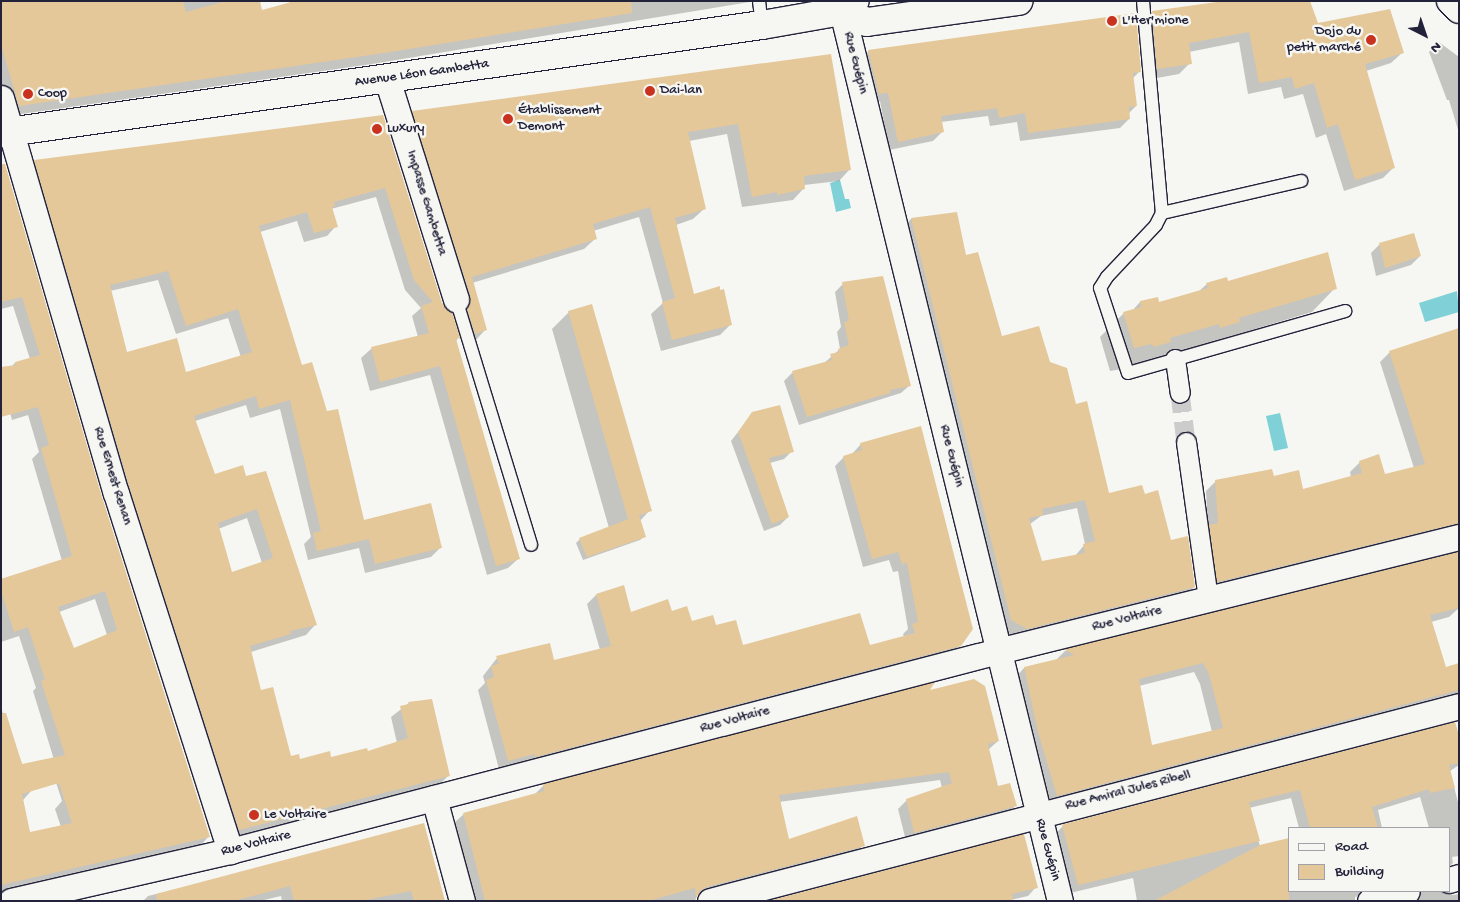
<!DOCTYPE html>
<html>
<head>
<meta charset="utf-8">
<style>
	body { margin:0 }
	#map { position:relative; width:1460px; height:902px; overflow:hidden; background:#f6f6f2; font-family:"Gochi Hand",sans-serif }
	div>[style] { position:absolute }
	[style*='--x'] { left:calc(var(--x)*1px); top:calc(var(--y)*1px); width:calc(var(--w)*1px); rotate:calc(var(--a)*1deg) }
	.water>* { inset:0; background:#7fd1d7 }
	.shadow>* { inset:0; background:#0003 }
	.building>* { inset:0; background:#e5c899 }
	.pedestrian-tunnel>* { height:19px; margin-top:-9.5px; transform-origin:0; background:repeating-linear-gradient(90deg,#cccccd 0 19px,transparent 0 28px) }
	.roads { filter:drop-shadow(1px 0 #22223b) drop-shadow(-1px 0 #22223b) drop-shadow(0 1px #22223b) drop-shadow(0 -1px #22223b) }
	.service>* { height:12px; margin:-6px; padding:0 6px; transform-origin:6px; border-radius:6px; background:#f6f6f2 }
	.pedestrian>* { height:19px; margin:-9.5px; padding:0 9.5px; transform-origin:9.5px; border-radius:9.5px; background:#f6f6f2 }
	.minor>* { height:25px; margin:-12.5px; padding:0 12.5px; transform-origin:12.5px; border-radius:12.5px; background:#f6f6f2 }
	.secondary>* { height:28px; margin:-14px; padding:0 14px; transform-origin:14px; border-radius:14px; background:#f6f6f2 }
	.dots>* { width:14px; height:14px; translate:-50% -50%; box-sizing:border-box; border:2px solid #f6f6f2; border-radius:50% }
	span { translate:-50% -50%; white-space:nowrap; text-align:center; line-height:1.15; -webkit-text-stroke:5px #f6f6f2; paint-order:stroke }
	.poi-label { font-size:14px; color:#22223b }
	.left { translate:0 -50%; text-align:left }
	.right { translate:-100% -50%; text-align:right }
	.street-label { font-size:14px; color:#22223b }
	.frame { position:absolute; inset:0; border:2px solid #22223b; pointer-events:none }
	.legend { position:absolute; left:1288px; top:827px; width:162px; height:65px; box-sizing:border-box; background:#f6f6f2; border:1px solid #a1a1a9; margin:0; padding:6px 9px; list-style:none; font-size:15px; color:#22223b }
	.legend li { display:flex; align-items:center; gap:10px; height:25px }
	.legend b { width:25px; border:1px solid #a1a1a9 }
	.north { position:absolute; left:1400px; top:10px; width:50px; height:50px; -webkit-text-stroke:4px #f6f6f2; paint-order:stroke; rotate:139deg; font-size:14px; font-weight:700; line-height:20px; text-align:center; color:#22223b }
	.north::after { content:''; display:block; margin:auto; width:18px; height:22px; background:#22223b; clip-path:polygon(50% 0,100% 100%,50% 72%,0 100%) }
</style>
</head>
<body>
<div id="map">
	<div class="water">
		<i style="clip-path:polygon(840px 180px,845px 199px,849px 199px,851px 208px,836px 212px,830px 183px)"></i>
		<i style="clip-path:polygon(1457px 291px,1459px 312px,1425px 322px,1419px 303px)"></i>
		<i style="clip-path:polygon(1280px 413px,1288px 448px,1274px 451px,1266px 416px)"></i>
	</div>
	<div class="shadow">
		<i style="clip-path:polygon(1px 1px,259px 1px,261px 11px,290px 4px,289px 1px,756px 1px,372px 64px,7px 116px,1px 101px)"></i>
		<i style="clip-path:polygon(1153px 13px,1317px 25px,1403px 52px,1391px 63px,1366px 71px,1394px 167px,1383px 178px,1344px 191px,1326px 134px,1316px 138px,1303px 94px,1284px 99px,1281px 87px,1248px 94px,1239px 42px,1189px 52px,1190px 63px,1179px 74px,1146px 80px,1141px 24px)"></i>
		<i style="clip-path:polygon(1439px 42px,1459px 57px,1459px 133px,1449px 100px,1447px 100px,1429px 52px)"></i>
		<i style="clip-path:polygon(869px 51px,1140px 71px,1133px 78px,1136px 106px,1128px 114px,1129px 119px,1120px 128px,1020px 141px,1017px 122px,990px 126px,988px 116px,941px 122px,942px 132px,933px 141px,889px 150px,880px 101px,871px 103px,860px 60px)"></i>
		<i style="clip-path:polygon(830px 55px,850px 169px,839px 181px,804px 185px,804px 188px,793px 200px,742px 207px,727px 134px,689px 141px,705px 208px,693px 219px,676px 225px,693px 295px,731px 324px,720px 335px,661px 351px,651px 314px,663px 303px,639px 217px,593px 231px,596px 238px,584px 249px,472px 283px,486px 329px,475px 341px,402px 123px,413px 112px)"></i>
		<i style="clip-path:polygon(evenodd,382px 116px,441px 304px,458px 338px,456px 341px,518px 559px,508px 568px,487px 575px,430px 375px,370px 391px,361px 358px,371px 349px,418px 337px,412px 316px,421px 308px,405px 290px,376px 197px,331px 209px,336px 226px,327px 236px,304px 242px,297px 221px,260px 232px,301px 367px,363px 522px,441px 547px,431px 557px,365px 573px,359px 548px,308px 560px,304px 544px,311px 537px,280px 409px,250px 418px,246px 405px,195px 421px,214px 475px,245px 478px,315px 625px,306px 635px,251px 652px,260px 692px,290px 758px,299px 760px,330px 758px,367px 752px,397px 743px,391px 717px,409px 703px,449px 775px,439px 785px,229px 839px,25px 171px,35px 161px,382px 116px,158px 280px,176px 334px,228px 318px,241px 357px,185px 374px,126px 354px,110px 291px,158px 280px,382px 116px,247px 518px,262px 563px,231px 573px,218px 529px,247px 518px)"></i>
		<i style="clip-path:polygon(evenodd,1px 164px,4px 164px,101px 497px,209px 836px,200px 846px,1px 891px,1px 708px,32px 790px,23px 800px,29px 833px,61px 827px,55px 809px,62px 801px,51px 767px,55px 763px,33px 691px,36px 688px,19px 636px,1px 642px,1px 579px,62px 561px,32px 459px,39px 452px,28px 415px,12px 420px,5px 393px,6px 372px,15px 363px,30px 359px,13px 306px,1px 309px,1px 164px,95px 599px,107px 635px,73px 649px,59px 612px,95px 599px)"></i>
		<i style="clip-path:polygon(evenodd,956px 214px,965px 256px,1001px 338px,1075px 406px,1109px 494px,1144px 496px,1194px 587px,1185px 596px,1017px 638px,1002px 629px,902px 228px,911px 219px,956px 214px,1077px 508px,1085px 544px,1075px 556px,1041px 562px,1030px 524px,1041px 516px,1077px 508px)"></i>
		<i style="clip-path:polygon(1380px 244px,1420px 256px,1411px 265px,1376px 276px,1371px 253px)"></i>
		<i style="clip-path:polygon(1227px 282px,1335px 288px,1312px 312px,1222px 339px,1215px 346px,1197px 351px,1195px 347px,1153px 359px,1146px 365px,1110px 371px,1100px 337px,1124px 313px,1132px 311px,1140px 302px,1159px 303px,1199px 291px,1207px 284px)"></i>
		<i style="clip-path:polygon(843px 284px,910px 385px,901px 393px,799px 425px,784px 381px,792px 373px,823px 364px,840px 349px,837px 332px,841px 327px,835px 292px)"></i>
		<i style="clip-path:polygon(569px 312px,650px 510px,640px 521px,645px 536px,640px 540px,583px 560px,576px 543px,580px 539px,609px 528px,552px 329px)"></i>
		<i style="clip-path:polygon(1459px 329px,1459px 538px,1208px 591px,1200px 536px,1208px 528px,1206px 491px,1216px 481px,1273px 478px,1302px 490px,1351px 477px,1350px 472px,1360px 462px,1384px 475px,1414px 468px,1380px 362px,1390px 352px)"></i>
		<i style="clip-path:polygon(753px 413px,792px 451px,784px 459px,770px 463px,788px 517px,780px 525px,764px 531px,731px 441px)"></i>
		<i style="clip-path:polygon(861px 444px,960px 645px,951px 655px,499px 769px,478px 690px,485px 683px,483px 676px,497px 658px,554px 661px,600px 650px,587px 604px,596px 595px,630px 613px,671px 613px,691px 623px,715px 627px,742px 646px,869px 647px,904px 637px,903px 634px,908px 629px,898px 571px,893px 572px,889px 560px,863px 567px,835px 466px,844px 457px,852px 454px)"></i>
		<i style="clip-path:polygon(evenodd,1459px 551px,1459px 608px,1449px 617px,1431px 622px,1445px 668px,1459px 665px,1459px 697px,1047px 805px,1015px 678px,1024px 668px,1055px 661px,1065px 651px,1459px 551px,1194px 672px,1200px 684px,1212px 732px,1151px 746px,1139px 686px,1194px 672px)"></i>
		<i style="clip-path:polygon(927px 692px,998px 741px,988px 750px,997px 787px,1015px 806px,1007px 815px,906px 841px,898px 809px,907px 800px,942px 788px,940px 780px,779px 802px,788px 840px,863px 845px,855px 854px,697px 895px,695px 901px,475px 901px,455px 822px,464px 814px,534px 795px,543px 786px)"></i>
		<i style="clip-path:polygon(1459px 740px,1459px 765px,1450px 771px,1459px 806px,1459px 856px,1452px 857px,1453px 863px,1449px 867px,1449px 828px,1429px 828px,1420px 797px,1378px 810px,1382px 828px,1299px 828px,1291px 798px,1249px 808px,1260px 846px,1289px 891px,1376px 891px,1355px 897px,1355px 901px,1137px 901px,1133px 878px,1070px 893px,1054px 835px,1063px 826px)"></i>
		<i style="clip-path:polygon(424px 825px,443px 901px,282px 901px,281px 896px,260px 901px,143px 901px,148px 896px,284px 863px)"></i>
		<i style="clip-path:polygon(1036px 887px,1028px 896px,1010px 900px,773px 901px)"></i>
		<i style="clip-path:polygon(1409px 891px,1438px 891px,1453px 895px,1459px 894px,1459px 901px,1412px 901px)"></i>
	</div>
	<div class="building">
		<i style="clip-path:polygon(1px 1px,183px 1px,186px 12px,226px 1px,260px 1px,262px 10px,295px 1px,631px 1px,632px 13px,384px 53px,19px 106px,1px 45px)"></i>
		<i style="clip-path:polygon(1224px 1px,1310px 1px,1318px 23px,1390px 9px,1404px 53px,1365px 64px,1395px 168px,1355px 180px,1338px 124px,1327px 128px,1314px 83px,1295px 89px,1292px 77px,1259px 83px,1249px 32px,1189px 43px,1192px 64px,1157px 69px,1152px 11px)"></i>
		<i style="clip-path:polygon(1136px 13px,1141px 72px,1133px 73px,1137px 106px,1129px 107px,1130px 119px,1028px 133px,1025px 113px,999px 118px,997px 108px,941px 116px,944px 132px,898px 142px,888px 93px,879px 94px,868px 50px)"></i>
		<i style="clip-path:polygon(831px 54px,851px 170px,804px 176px,805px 189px,777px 195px,777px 192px,752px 197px,738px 124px,688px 132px,706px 209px,675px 218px,694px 294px,720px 286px,720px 290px,724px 289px,732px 325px,672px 340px,662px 302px,675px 298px,650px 207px,593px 224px,597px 239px,472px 277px,487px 330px,475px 334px,467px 308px,470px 295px,412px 111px)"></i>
		<i style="clip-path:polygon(evenodd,383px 115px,442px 303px,452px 312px,460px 338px,456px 339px,520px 559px,496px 566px,440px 366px,380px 382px,371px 347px,429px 333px,421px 306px,433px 302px,414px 280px,385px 188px,334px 202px,335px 206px,332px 207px,338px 227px,314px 233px,307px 212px,259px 226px,302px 365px,312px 362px,327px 411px,338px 409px,364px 520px,431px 503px,442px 548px,375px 564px,369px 539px,317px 551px,313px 533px,321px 531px,290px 400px,259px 409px,256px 396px,194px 416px,215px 474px,243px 465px,246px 476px,266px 471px,317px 625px,290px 631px,291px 634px,250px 646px,261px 690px,273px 687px,291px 756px,299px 754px,300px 759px,330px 751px,331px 757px,367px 748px,368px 751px,408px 738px,400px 706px,409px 704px,408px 702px,432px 699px,450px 776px,239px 830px,130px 489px,34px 160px,383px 115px,168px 271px,186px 326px,238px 309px,252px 352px,186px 372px,177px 338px,127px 352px,110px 285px,168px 271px,383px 115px,257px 509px,273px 558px,232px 572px,218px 523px,257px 509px)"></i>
		<i style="clip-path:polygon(evenodd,1px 164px,5px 164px,102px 497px,210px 837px,1px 885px,1px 713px,6px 713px,22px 764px,65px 755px,41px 681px,45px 680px,28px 627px,14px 632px,1px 591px,1px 579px,72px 556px,41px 448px,49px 445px,38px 407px,1px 417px,1px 367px,16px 365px,15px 362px,40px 355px,22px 297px,1px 302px,1px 164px,105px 591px,117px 630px,74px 648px,58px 607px,105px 591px,1px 164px,59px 783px,72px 823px,30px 832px,22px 794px,59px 783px)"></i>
		<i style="clip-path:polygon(evenodd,957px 212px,966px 255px,978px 252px,1002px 336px,1039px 326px,1050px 362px,1067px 368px,1076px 404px,1087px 401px,1109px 493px,1142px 485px,1145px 494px,1158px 490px,1171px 540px,1188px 536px,1195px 587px,1027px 629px,1011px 620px,911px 218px,957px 212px,1085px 500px,1095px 541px,1083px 544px,1085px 553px,1042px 561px,1029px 518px,1043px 515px,1042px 509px,1085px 500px)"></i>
		<i style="clip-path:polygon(1414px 233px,1421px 256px,1385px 268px,1379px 243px)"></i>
		<i style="clip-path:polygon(1328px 252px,1337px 289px,1239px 318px,1240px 322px,1220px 328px,1219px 324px,1170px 338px,1171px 342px,1154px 347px,1152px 344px,1134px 348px,1123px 312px,1141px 307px,1140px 301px,1158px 297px,1159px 302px,1208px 288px,1206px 283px,1227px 277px,1228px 281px)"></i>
		<i style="clip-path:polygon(883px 276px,911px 386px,890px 390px,890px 393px,807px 417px,792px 371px,832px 360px,830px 354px,839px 352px,838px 349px,849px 345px,844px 322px,849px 321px,842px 282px)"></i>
		<i style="clip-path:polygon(592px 304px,652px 511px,628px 519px,568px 311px)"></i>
		<i style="clip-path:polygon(1459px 328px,1459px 523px,1217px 582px,1209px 525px,1218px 523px,1215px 480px,1272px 469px,1274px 476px,1299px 470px,1303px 489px,1362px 473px,1359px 461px,1379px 454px,1385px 474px,1425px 464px,1389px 351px)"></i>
		<i style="clip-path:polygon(780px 405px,794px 452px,769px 458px,789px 517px,772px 524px,738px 432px,752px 412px)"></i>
		<i style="clip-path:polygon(921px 426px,973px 629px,961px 646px,535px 757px,535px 754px,508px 761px,486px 680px,494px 677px,491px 666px,499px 664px,496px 656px,550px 643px,554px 660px,611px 646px,596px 594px,624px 585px,631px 612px,668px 599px,672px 611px,687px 606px,692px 621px,713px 615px,716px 625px,736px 620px,743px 645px,860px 613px,870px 645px,915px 633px,912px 624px,918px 622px,907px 563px,902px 564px,898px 552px,872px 559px,843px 456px,862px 450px,860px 443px)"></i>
		<i style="clip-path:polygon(639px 515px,646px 537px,587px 557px,579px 538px)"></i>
		<i style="clip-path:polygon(evenodd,1459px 552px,1459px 608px,1430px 615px,1446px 667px,1459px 663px,1459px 690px,1057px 796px,1038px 732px,1024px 667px,1074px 655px,1064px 649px,1459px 552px,1203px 663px,1209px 674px,1223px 728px,1152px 745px,1139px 679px,1203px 663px)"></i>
		<i style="clip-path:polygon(974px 679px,985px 686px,999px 741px,988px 744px,998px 786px,1010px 783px,1017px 806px,914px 833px,906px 799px,952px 783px,949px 772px,779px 795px,789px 839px,857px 816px,865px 846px,706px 887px,700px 891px,696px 898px,695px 888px,648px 901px,485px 901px,463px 813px,544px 791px,543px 784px,935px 682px,930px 690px)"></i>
		<i style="clip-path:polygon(1455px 722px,1459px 735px,1459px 763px,1449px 765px,1455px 788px,1430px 793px,1429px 789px,1372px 807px,1378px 828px,1310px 828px,1300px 790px,1249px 802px,1260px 841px,1078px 885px,1062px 825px,1064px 824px)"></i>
		<i style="clip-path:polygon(424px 823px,445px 901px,414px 901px,411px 891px,361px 901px,294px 901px,290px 886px,234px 901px,157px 901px,156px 894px)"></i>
		<i style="clip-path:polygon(1024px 834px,1038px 888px,1012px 894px,1013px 901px,768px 901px)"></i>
		<i style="clip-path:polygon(1289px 838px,1289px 901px,1154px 901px,1260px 845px)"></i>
	</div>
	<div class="pedestrian-tunnel">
		<i style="--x:1180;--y:393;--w:49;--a:83"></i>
	</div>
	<div class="roads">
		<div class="service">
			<i style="--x:759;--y:1;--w:24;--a:83"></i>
			<i style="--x:1143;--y:1;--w:213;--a:84.9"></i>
			<i style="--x:1162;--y:213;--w:13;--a:117"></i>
			<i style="--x:1156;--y:225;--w:71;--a:133.3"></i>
			<i style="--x:1107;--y:277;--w:13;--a:122"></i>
			<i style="--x:1100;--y:288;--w:89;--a:71.8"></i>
			<i style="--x:1128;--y:373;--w:226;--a:-15.9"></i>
			<i style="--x:1162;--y:213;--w:143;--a:-13"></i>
			<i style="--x:456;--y:299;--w:257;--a:73"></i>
		</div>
		<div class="pedestrian">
			<i style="--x:1175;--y:359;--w:34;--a:82"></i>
			<i style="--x:1186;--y:442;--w:159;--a:82"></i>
		</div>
		<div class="minor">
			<i style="--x:842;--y:11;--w:916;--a:76.24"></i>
			<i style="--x:387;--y:79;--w:231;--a:72.6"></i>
			<i style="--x:1;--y:98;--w:411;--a:73.8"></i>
			<i style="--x:116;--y:493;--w:376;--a:72.3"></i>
			<i style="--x:434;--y:798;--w:107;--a:74.8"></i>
			<i style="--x:1449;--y:880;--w:10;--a:-17"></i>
			<i style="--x:11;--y:901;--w:225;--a:-12.9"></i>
			<i style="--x:230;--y:851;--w:794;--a:-14.6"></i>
			<i style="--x:998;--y:651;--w:475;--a:-13.9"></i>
			<i style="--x:710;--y:901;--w:774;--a:-14.59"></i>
			<i style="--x:1370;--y:901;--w:38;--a:-15"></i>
		</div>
		<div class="secondary">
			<i style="--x:1451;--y:1;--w:11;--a:45"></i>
			<i style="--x:842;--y:11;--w:27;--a:24"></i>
			<i style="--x:867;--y:22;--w:153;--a:-7.9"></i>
			<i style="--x:1;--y:133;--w:769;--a:-8.08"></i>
			<i style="--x:762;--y:25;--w:81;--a:-9.9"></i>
			<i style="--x:842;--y:11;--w:16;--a:-38"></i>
		</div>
	</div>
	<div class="dots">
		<i style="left:1112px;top:21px;background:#c8321e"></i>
		<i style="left:1371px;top:40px;background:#c8321e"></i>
		<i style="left:650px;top:91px;background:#c8321e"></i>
		<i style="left:28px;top:94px;background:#c8321e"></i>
		<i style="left:508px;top:119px;background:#c8321e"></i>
		<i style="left:377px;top:129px;background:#c8321e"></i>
		<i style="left:254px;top:815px;background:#c8321e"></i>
	</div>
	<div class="poi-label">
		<span class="left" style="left:1122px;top:21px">L'Her'mione</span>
		<span class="right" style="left:1361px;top:40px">Dojo du<br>petit marché</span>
		<span class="left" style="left:660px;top:91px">Dai-lan</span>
		<span class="left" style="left:38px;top:94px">Coop</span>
		<span class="left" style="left:518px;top:119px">Établissement<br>Demont</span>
		<span class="left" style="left:387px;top:129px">Luxury</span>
		<span class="left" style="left:264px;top:815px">Le Voltaire</span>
	</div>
	<div class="street-label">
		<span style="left:855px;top:63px;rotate:76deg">Rue Guépin</span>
		<span style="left:422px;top:74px;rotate:-8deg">Avenue Léon Gambetta</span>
		<span style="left:426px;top:203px;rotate:73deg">Impasse Gambetta</span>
		<span style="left:951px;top:456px;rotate:76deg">Rue Guépin</span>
		<span style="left:112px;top:476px;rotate:73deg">Rue Ernest Renan</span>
		<span style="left:1127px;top:619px;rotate:-14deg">Rue Voltaire</span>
		<span style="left:735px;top:720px;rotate:-15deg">Rue Voltaire</span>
		<span style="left:1128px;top:791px;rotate:-14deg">Rue Amiral Jules Ribell</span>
		<span style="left:256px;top:844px;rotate:-14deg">Rue Voltaire</span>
		<span style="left:1047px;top:850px;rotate:75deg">Rue Guépin</span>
	</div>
	<div class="frame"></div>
	<ul class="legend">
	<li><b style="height:6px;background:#f6f6f2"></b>Road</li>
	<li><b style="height:14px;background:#e5c899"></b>Building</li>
	</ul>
	<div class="north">N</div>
</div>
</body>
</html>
